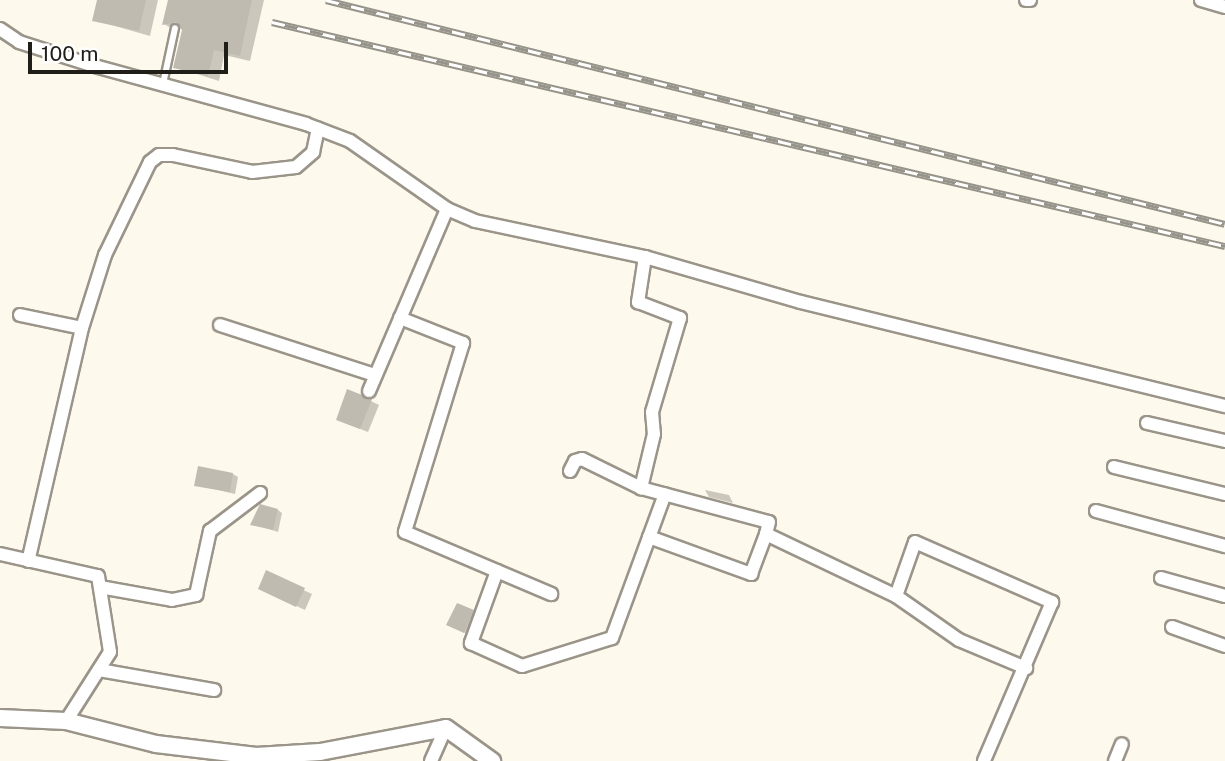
<!DOCTYPE html>
<html>
<head>
<meta charset="utf-8">
<style>
	body { margin:0 }
	#map { position:relative; width:1225px; height:761px; overflow:hidden; background:#fef9ed; font-family:"Public Sans",sans-serif }
	div>[style] { position:absolute }
	[style*='--x'] { left:calc(var(--x)*1px); top:calc(var(--y)*1px); width:calc(var(--w)*1px); rotate:calc(var(--a)*1deg) }
	.shadow>* { inset:0; background:#0003 }
	.building>* { inset:0; background:#c0bbb0 }
	.roads { filter:drop-shadow(2px 0 #9a9489) drop-shadow(-2px 0 #9a9489) drop-shadow(0 2px #9a9489) drop-shadow(0 -2px #9a9489) }
	.service>* { height:6px; margin:-3px; padding:0 3px; transform-origin:3px; border-radius:3px; background:#fff }
	.minor>* { height:12px; margin:-6px; padding:0 6px; transform-origin:6px; border-radius:6px; background:#fff }
	.tertiary>* { height:16px; margin:-8px; padding:0 8px; transform-origin:8px; border-radius:8px; background:#fff }
	.rail>* { height:7px; margin-top:-3.5px; transform-origin:0; background:repeating-linear-gradient(90deg,#fff 0 13px,#96938a 0 26px); box-sizing:border-box; border-block:2px solid #96938a }
	span { translate:-50% -50%; white-space:nowrap; text-align:center; line-height:1.15; -webkit-text-stroke:5px #fff; paint-order:stroke }
	.scale { position:absolute; left:28px; top:42px; width:200px; height:32px; box-sizing:border-box; border:4px solid #201e19; border-top:0; padding-left:9px; font-size:21px; line-height:24px; white-space:nowrap; color:#201e19; -webkit-text-stroke:5px #fff; paint-order:stroke }
</style>
</head>
<body>
<div id="map">
	<div class="shadow">
		<i style="clip-path:polygon(99px 0,158px 0,150px 36px,94px 20px)"></i>
		<i style="clip-path:polygon(169px 0,264px 0,250px 61px,224px 55px,219px 81px,175px 67px,184px 28px,174px 30px,164px 24px)"></i>
		<i style="clip-path:polygon(371px 401px,379px 405px,368px 432px,345px 423px)"></i>
		<i style="clip-path:polygon(233px 474px,238px 477px,235px 494px,196px 485px)"></i>
		<i style="clip-path:polygon(705px 490px,729px 495px,733px 503px,709px 497px)"></i>
		<i style="clip-path:polygon(278px 510px,282px 513px,278px 532px,253px 524px)"></i>
		<i style="clip-path:polygon(267px 573px,312px 594px,305px 610px,268px 593px)"></i>
		<i style="clip-path:polygon(473px 612px,478px 614px,469px 635px,453px 627px)"></i>
	</div>
	<div class="building">
		<i style="clip-path:polygon(97px 0,146px 0,139px 31px,92px 21px)"></i>
		<i style="clip-path:polygon(168px 0,252px 0,240px 56px,214px 50px,208px 76px,173px 68px,182px 30px,176px 22px,162px 25px)"></i>
		<i style="clip-path:polygon(347px 389px,372px 399px,360px 429px,336px 420px)"></i>
		<i style="clip-path:polygon(198px 466px,233px 473px,230px 492px,194px 486px)"></i>
		<i style="clip-path:polygon(260px 504px,278px 509px,273px 530px,250px 525px)"></i>
		<i style="clip-path:polygon(266px 570px,305px 588px,296px 607px,258px 589px)"></i>
		<i style="clip-path:polygon(457px 603px,474px 610px,464px 633px,446px 625px)"></i>
	</div>
	<div class="roads">
		<div class="service">
			<i style="--x:163;--y:84;--w:57;--a:-77.9"></i>
		</div>
		<div class="minor">
			<i style="--x:1026;--y:0;--w:4;--a:0"></i>
			<i style="--x:1201;--y:0;--w:25;--a:16"></i>
			<i style="--x:0;--y:29;--w:23;--a:34"></i>
			<i style="--x:19;--y:42;--w:76;--a:17.7"></i>
			<i style="--x:91;--y:65;--w:223;--a:15.3"></i>
			<i style="--x:306;--y:124;--w:47;--a:21.1"></i>
			<i style="--x:350;--y:141;--w:118;--a:35"></i>
			<i style="--x:447;--y:209;--w:30;--a:23"></i>
			<i style="--x:475;--y:221;--w:174;--a:12"></i>
			<i style="--x:645;--y:257;--w:162;--a:16.1"></i>
			<i style="--x:801;--y:302;--w:437;--a:13.8"></i>
			<i style="--x:645;--y:257;--w:46;--a:98.8"></i>
			<i style="--x:638;--y:302;--w:45;--a:20.9"></i>
			<i style="--x:680;--y:318;--w:98;--a:106.6"></i>
			<i style="--x:652;--y:412;--w:22;--a:85"></i>
			<i style="--x:654;--y:434;--w:56;--a:103.5"></i>
			<i style="--x:641;--y:488;--w:132;--a:14.9"></i>
			<i style="--x:769;--y:522;--w:12;--a:104"></i>
			<i style="--x:766;--y:534;--w:144;--a:25.5"></i>
			<i style="--x:896;--y:596;--w:57;--a:-70.6"></i>
			<i style="--x:915;--y:542;--w:150;--a:23.7"></i>
			<i style="--x:1052;--y:602;--w:173;--a:113.2"></i>
			<i style="--x:20;--y:315;--w:63;--a:11.8"></i>
			<i style="--x:82;--y:328;--w:239;--a:103"></i>
			<i style="--x:400;--y:318;--w:68;--a:21.6"></i>
			<i style="--x:463;--y:343;--w:198;--a:107.1"></i>
			<i style="--x:405;--y:532;--w:159;--a:23"></i>
			<i style="--x:220;--y:325;--w:163;--a:17.9"></i>
			<i style="--x:82;--y:328;--w:77;--a:-72.5"></i>
			<i style="--x:105;--y:255;--w:103;--a:-64.2"></i>
			<i style="--x:150;--y:162;--w:11;--a:-38"></i>
			<i style="--x:159;--y:155;--w:14;--a:0"></i>
			<i style="--x:173;--y:155;--w:81;--a:12.1"></i>
			<i style="--x:252;--y:172;--w:44;--a:-6.5"></i>
			<i style="--x:296;--y:167;--w:23;--a:-41"></i>
			<i style="--x:313;--y:152;--w:24;--a:-78"></i>
			<i style="--x:369;--y:391;--w:198;--a:-66.8"></i>
			<i style="--x:1147;--y:423;--w:80;--a:13"></i>
			<i style="--x:1114;--y:467;--w:114;--a:13.7"></i>
			<i style="--x:570;--y:471;--w:11;--a:-63"></i>
			<i style="--x:575;--y:461;--w:7;--a:-16"></i>
			<i style="--x:582;--y:459;--w:66;--a:26.2"></i>
			<i style="--x:1096;--y:511;--w:134;--a:15.2"></i>
			<i style="--x:649;--y:537;--w:109;--a:19.9"></i>
			<i style="--x:751;--y:574;--w:43;--a:-69.4"></i>
			<i style="--x:0;--y:554;--w:100;--a:12.7"></i>
			<i style="--x:98;--y:576;--w:77;--a:81"></i>
			<i style="--x:110;--y:652;--w:82;--a:122.5"></i>
			<i style="--x:497;--y:571;--w:77;--a:109.9"></i>
			<i style="--x:471;--y:643;--w:56;--a:24.3"></i>
			<i style="--x:522;--y:666;--w:94;--a:-17.3"></i>
			<i style="--x:612;--y:638;--w:153;--a:-69.8"></i>
			<i style="--x:1161;--y:578;--w:66;--a:15.7"></i>
			<i style="--x:100;--y:587;--w:73;--a:10.2"></i>
			<i style="--x:172;--y:600;--w:25;--a:-12"></i>
			<i style="--x:196;--y:595;--w:66;--a:-77.7"></i>
			<i style="--x:210;--y:531;--w:63;--a:-37.2"></i>
			<i style="--x:896;--y:596;--w:77;--a:34.9"></i>
			<i style="--x:959;--y:640;--w:73;--a:22.7"></i>
			<i style="--x:1172;--y:627;--w:56;--a:19.7"></i>
			<i style="--x:99;--y:670;--w:117;--a:9.9"></i>
			<i style="--x:431;--y:761;--w:36;--a:-66"></i>
			<i style="--x:1115;--y:761;--w:18;--a:-68"></i>
		</div>
		<div class="tertiary">
			<i style="--x:0;--y:718;--w:66;--a:2.6"></i>
			<i style="--x:66;--y:721;--w:93;--a:14.3"></i>
			<i style="--x:156;--y:744;--w:101;--a:6.8"></i>
			<i style="--x:256;--y:756;--w:64;--a:-3.6"></i>
			<i style="--x:320;--y:752;--w:128;--a:-10.8"></i>
			<i style="--x:446;--y:728;--w:57;--a:35.7"></i>
		</div>
	</div>
	<div class="rail">
		<i style="--x:326;--y:0;--w:926;--a:13.99"></i>
		<i style="--x:272;--y:22;--w:979;--a:13.23"></i>
	</div>
	<div class="scale">100 m</div>
</div>
</body>
</html>
